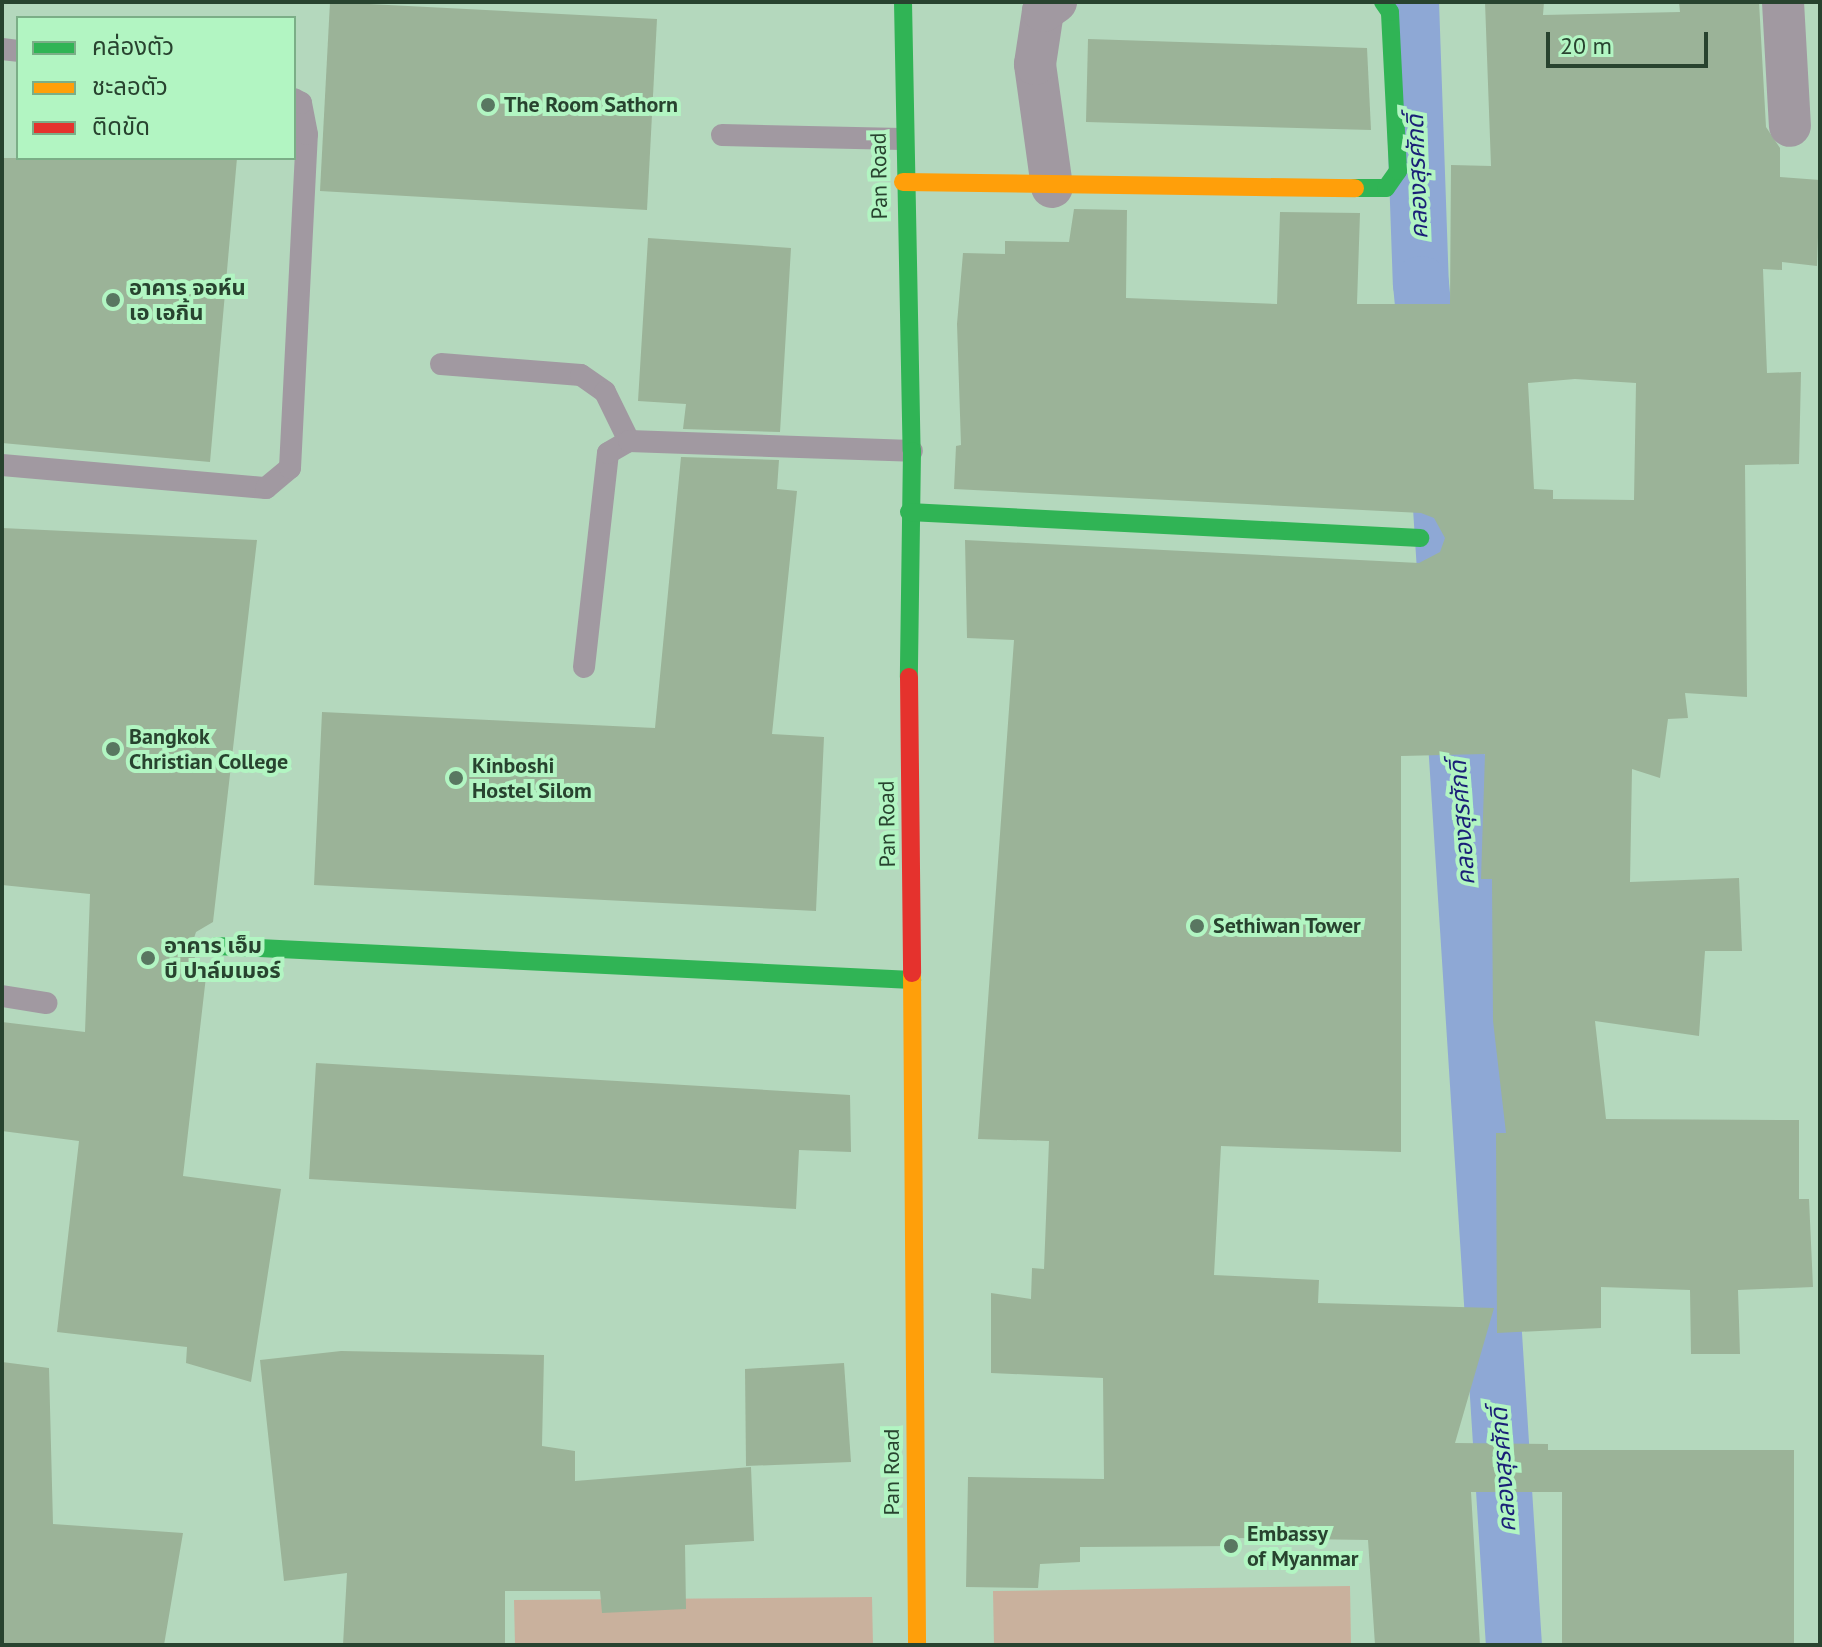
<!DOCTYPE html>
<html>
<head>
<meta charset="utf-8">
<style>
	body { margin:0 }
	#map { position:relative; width:1822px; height:1647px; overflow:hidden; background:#b4d8bd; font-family:"PT Sans","Noto Sans Thai",sans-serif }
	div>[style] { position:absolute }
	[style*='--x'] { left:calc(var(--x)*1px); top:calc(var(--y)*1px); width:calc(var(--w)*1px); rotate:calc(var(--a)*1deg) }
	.green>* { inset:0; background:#c9b19d }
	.canal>* { height:56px; margin:-28px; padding:0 28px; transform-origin:28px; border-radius:28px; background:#8ea8d5 }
	.building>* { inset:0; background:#9bb398 }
	.lane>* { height:22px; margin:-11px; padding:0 11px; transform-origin:11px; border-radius:11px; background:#a199a1 }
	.street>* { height:42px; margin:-21px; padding:0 21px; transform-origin:21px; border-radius:21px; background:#a199a1 }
	.fast>* { height:18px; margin:-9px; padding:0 9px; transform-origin:9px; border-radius:9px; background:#30b455 }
	.slow>* { height:18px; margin:-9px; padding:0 9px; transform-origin:9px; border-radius:9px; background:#ff9f0a }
	.jam>* { height:18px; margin:-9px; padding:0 9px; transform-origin:9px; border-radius:9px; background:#e5322d }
	.dots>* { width:22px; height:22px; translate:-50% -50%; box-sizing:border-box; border:4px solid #b2f5c2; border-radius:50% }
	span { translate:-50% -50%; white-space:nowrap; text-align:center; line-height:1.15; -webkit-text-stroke:8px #b2f5c2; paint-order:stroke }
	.poi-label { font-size:22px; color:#28432f; font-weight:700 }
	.left { translate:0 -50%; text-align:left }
	.street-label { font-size:22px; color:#28432f }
	.water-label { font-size:24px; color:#1a1f77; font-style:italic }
	.frame { position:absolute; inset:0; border:4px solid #28432f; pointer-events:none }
	.legend { position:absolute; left:16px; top:16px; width:280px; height:144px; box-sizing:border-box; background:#b2f5c2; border:2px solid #7bae87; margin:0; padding:10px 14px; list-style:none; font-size:24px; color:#28432f }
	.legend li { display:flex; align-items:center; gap:16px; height:40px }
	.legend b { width:40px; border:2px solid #7bae87 }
	.scale { position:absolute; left:1546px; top:32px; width:162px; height:36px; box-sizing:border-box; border:4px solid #28432f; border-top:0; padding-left:10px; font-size:24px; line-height:28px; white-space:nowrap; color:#28432f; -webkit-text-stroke:6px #b2f5c2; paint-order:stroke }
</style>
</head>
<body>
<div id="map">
	<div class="green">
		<i style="clip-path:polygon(1350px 1586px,1351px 1645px,994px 1645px,993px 1591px)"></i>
		<i style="clip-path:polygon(872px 1597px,873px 1645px,515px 1645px,514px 1600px)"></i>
	</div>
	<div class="canal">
		<i style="--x:1411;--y:2;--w:282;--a:88"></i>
		<i style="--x:1421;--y:284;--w:94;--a:84.5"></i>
		<i style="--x:1438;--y:461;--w:1186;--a:86.33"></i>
	</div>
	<div class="building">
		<i style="clip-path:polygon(330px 2px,657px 19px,647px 210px,320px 191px)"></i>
		<i style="clip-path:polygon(evenodd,1485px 2px,1544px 2px,1543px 15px,1680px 12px,1679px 2px,1759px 2px,1766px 127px,1780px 148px,1780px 177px,1820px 180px,1817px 266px,1782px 262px,1782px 270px,1763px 269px,1767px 373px,1801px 372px,1799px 464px,1745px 465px,1747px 697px,1685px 693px,1688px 718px,1668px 719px,1660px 778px,1632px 769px,1630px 882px,1739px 878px,1742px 951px,1705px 951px,1699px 1036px,1595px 1021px,1606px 1119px,1799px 1120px,1799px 1199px,1809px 1199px,1813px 1287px,1738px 1290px,1740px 1354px,1691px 1354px,1690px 1290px,1601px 1287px,1601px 1328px,1497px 1333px,1496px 1133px,1506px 1133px,1493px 1021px,1492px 879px,1481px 879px,1485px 754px,1401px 756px,1401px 1152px,1221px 1146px,1214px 1275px,1319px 1280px,1318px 1303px,1494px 1308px,1455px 1443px,1548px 1444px,1548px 1450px,1794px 1450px,1794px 1645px,1562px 1645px,1562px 1492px,1471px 1492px,1480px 1645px,1375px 1645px,1368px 1540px,1235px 1538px,1236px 1546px,1080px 1547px,1080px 1562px,1040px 1564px,1038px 1588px,966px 1587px,968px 1477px,1104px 1479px,1103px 1378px,991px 1373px,991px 1293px,1031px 1299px,1032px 1268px,1044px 1269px,1049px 1141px,978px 1139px,1014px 640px,967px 638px,965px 540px,1419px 563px,1440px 552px,1445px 538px,1434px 518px,1421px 513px,954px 489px,956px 446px,961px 445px,957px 324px,963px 253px,1005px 254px,1005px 241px,1069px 242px,1074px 209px,1127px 210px,1126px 298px,1277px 304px,1280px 212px,1360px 213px,1357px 304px,1450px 304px,1451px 165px,1491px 166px,1485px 2px,1575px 379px,1636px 383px,1634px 500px,1553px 499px,1553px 490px,1534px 489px,1528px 383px,1575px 379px)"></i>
		<i style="clip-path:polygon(1088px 39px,1367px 48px,1371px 130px,1086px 122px)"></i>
		<i style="clip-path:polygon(2px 158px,237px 158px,210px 462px,2px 443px)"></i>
		<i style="clip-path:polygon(648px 238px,791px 248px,780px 432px,683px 429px,686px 404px,638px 401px)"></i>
		<i style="clip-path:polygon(681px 457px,779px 460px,777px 489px,797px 491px,772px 734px,824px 737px,816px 911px,314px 885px,322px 712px,655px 728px)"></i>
		<i style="clip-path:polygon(2px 528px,257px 540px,213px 922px,196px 932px,192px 944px,195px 958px,207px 968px,183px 1176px,281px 1189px,251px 1382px,186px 1363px,187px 1347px,57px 1332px,79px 1141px,2px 1131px,2px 1022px,85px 1032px,90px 894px,2px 885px)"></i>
		<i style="clip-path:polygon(316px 1063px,850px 1095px,851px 1152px,799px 1150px,796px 1209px,309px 1179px)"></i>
		<i style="clip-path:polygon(341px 1351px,544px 1355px,542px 1446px,575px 1451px,575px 1481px,751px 1467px,754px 1541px,685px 1545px,686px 1609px,602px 1613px,600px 1591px,505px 1591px,505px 1645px,343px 1645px,347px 1573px,284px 1581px,260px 1360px)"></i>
		<i style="clip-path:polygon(2px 1362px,49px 1368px,53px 1524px,183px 1533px,164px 1645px,2px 1645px)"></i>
		<i style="clip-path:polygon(844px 1363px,851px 1462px,746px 1466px,745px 1369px)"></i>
	</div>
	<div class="lane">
		<i style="--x:2;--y:49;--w:16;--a:7"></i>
		<i style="--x:722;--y:135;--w:180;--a:1.3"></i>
		<i style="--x:441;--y:364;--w:140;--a:4.5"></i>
		<i style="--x:581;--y:375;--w:29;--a:35"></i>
		<i style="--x:605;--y:392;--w:55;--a:63.9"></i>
		<i style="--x:2;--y:465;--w:265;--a:5"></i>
		<i style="--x:266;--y:488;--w:31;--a:-40"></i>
		<i style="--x:290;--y:468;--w:334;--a:-87.1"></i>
		<i style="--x:307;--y:134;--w:32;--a:-101"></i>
		<i style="--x:301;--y:103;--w:8;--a:-150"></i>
		<i style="--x:584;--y:667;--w:215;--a:-83.6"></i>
		<i style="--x:608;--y:453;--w:24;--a:-30"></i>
		<i style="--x:629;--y:441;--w:283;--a:2"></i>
		<i style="--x:2;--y:996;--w:45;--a:9"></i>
	</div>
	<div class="street">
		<i style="--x:1783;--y:2;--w:124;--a:86.8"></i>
		<i style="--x:1052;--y:187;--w:124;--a:-97.9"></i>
		<i style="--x:1035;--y:64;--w:54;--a:-81.4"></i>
		<i style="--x:1043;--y:11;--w:16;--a:-35"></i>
	</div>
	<div class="fast">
		<i style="--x:903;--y:2;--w:449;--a:88.9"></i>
		<i style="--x:912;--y:451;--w:226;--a:90.8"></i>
		<i style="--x:1355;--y:188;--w:31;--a:0"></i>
		<i style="--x:1386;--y:188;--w:21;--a:-55"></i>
		<i style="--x:1398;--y:171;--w:159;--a:-92.9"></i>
		<i style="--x:1390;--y:12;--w:12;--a:-125"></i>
		<i style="--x:909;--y:512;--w:512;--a:2.91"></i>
		<i style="--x:217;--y:946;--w:696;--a:2.8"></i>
	</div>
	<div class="slow">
		<i style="--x:903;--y:182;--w:452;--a:0.8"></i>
		<i style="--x:912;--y:973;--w:672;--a:89.57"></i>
	</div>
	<div class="jam">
		<i style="--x:909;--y:677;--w:296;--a:89.4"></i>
	</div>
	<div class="dots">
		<i style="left:488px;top:105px;background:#597761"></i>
		<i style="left:113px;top:300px;background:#597761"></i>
		<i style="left:113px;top:749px;background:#597761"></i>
		<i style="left:456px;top:778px;background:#597761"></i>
		<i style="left:1197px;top:926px;background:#597761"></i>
		<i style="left:148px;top:958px;background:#597761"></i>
		<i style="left:1231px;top:1546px;background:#597761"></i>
	</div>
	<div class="poi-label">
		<span class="left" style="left:504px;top:105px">The Room Sathorn</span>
		<span class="left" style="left:129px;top:300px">อาคาร จอห์น<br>เอ เอกิ้น</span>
		<span class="left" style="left:129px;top:749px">Bangkok<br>Christian College</span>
		<span class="left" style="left:472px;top:778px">Kinboshi<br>Hostel Silom</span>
		<span class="left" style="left:1213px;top:926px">Sethiwan Tower</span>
		<span class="left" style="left:164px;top:958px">อาคาร เอ็ม<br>บี ปาล์มเมอร์</span>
		<span class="left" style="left:1247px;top:1546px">Embassy<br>of Myanmar</span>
	</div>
	<div class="street-label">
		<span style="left:879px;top:176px;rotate:-91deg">Pan Road</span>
		<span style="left:887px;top:824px;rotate:-91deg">Pan Road</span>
		<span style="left:892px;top:1472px;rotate:-90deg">Pan Road</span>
	</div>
	<div class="water-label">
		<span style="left:1417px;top:177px;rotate:-92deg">คลองสุรศักดิ์</span>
		<span style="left:1462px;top:823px;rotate:-94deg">คลองสุรศักดิ์</span>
		<span style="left:1503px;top:1470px;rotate:-94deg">คลองสุรศักดิ์</span>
	</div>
	<div class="frame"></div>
	<ul class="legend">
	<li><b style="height:10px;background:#30b455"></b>คล่องตัว</li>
	<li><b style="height:10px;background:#ff9f0a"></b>ชะลอตัว</li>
	<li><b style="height:10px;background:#e5322d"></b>ติดขัด</li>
	</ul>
	<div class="scale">20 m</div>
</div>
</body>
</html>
